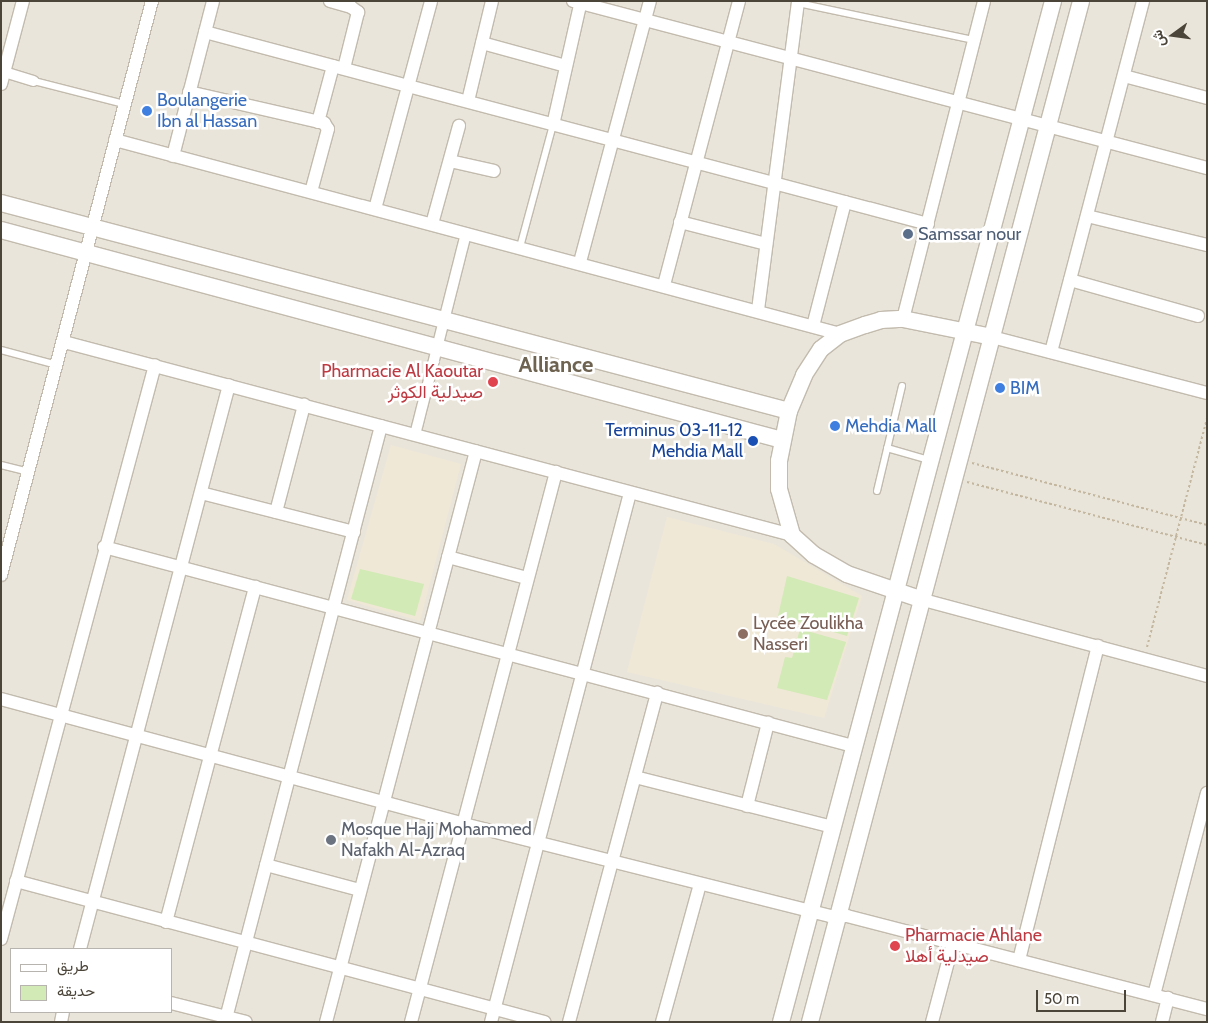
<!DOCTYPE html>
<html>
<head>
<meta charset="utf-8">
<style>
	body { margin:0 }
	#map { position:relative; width:1208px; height:1023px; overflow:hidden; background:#f6f3ec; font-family:Cabin,Vazirmatn,sans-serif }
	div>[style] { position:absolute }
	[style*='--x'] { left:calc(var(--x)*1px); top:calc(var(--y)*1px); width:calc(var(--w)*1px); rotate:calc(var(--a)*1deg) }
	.residential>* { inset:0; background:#eae5da }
	.education>* { inset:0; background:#efe8d6 }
	.green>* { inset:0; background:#d2eab5 }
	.path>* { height:2px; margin-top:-1px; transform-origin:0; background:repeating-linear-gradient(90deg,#c4b79f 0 2.5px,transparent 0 5px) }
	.roads { filter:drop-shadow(1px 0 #c2bbae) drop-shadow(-1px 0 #c2bbae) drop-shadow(0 1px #c2bbae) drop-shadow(0 -1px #c2bbae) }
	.service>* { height:6px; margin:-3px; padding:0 3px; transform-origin:3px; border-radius:3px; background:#fff }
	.pedestrian>* { height:10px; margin:-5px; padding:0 5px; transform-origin:5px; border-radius:5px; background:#fff }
	.minor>* { height:12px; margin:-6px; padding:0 6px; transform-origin:6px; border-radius:6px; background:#fff }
	.tertiary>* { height:16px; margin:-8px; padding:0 8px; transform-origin:8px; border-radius:8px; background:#fff }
	.dots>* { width:14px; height:14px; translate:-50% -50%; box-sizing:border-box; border:2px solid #fff; border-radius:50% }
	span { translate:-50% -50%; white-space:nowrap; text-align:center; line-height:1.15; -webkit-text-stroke:5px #fff; paint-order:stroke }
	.shop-label { font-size:18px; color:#366cbe }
	.left { translate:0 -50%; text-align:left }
	.service-label { font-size:18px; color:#4e5e75 }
	.health-label { font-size:18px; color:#be3a42 }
	.right { translate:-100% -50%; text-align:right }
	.transit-label { font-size:18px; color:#164399 }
	.education-label { font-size:18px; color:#785e54 }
	.worship-label { font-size:18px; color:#5b616d }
	.district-label { font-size:22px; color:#6e6250; font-weight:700 }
	.frame { position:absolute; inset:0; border:2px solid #4b4439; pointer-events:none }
	.legend { position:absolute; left:10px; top:948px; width:162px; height:65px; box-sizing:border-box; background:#fff; border:1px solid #b7b4b0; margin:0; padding:6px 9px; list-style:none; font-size:15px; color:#4b4439 }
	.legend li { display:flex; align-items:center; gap:10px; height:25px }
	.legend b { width:25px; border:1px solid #b7b4b0 }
	.north { position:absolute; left:1148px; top:10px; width:50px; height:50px; -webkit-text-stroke:4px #fff; paint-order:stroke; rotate:256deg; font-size:14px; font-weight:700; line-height:20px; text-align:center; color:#4b4439 }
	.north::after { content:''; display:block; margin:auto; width:18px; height:22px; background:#4b4439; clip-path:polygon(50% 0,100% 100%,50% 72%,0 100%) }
	.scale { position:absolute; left:1036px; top:990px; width:90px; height:22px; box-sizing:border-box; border:2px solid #4b4439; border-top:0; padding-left:6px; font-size:15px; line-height:18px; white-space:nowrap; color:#4b4439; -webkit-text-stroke:4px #fff; paint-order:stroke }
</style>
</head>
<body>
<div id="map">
	<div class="residential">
		<i style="clip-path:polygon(evenodd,1px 1px,1207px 1px,1207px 1022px,1px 1022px,1px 1px,11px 949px,171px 949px,171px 1012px,11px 1012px,11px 949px)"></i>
	</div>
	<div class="education">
		<i style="clip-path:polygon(391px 445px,461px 464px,420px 621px,347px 600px)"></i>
		<i style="clip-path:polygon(667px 517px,774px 544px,862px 596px,824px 718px,627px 672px)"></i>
	</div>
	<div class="green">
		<i style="clip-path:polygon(360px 569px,424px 584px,415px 616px,351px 599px)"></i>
		<i style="clip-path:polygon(787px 576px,859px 598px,847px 636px,778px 616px)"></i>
		<i style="clip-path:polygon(800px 629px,846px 642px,827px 700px,777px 688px,785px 657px,792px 658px)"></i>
	</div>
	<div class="path">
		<i style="--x:972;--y:463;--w:243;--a:14.8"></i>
		<i style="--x:967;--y:482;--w:248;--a:14.7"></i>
		<i style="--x:1147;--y:647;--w:237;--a:-75.3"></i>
	</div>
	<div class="roads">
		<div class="service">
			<i style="--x:798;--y:3;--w:180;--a:11.9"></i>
			<i style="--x:34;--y:81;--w:93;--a:14.3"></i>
			<i style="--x:520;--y:247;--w:126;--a:-74.9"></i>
			<i style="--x:1;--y:350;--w:58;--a:15"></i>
			<i style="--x:887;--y:448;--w:44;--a:15.9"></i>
			<i style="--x:1;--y:465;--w:29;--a:14"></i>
			<i style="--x:877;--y:491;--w:108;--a:-76.6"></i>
		</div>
		<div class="pedestrian">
			<i style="--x:1;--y:71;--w:34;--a:17"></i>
			<i style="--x:415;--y:435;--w:208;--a:-75.8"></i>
		</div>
		<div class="minor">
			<i style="--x:330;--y:1;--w:22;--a:16"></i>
			<i style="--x:351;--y:7;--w:9;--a:36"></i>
			<i style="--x:358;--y:12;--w:58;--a:104"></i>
			<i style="--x:573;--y:1;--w:656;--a:14.76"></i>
			<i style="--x:205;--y:32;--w:748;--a:14.87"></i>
			<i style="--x:482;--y:43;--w:87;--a:15.3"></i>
			<i style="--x:1124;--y:76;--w:86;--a:14.8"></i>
			<i style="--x:1;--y:84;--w:86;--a:-75.2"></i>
			<i style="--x:189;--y:92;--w:139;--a:12.9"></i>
			<i style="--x:324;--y:123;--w:7;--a:56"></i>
			<i style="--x:328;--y:129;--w:65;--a:105.1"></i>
			<i style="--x:468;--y:101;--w:103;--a:-76.5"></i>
			<i style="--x:318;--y:122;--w:58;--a:-75"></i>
			<i style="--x:553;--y:125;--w:127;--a:-77.3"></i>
			<i style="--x:115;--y:140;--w:751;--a:14.98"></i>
			<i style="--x:173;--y:156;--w:160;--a:-75.5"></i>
			<i style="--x:450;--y:161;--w:45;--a:12.8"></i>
			<i style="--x:375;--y:209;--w:215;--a:-74.9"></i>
			<i style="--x:1087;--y:216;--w:123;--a:13.6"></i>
			<i style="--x:680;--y:222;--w:89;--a:14.3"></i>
			<i style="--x:432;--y:224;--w:102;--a:-74.6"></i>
			<i style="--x:580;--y:262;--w:270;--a:-75"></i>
			<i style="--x:1070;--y:280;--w:133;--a:15.7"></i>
			<i style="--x:664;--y:285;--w:294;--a:-75.2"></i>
			<i style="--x:758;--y:310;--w:312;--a:-82.6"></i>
			<i style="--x:903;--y:319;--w:328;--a:-75.7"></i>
			<i style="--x:813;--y:326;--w:128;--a:-75.5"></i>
			<i style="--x:992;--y:337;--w:222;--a:14.6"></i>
			<i style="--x:64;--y:342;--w:753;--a:14.85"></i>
			<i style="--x:1051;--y:352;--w:363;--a:-75.3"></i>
			<i style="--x:201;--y:493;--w:158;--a:14.3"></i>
			<i style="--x:276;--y:512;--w:111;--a:-75.3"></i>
			<i style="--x:104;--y:547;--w:775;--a:14.88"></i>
			<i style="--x:448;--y:557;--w:82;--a:14.9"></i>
			<i style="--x:1;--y:575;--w:594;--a:-75.26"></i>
			<i style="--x:920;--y:599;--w:297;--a:15"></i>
			<i style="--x:1;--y:699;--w:480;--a:15.1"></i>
			<i style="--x:464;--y:824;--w:377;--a:14.1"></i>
			<i style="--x:830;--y:916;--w:17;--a:0"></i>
			<i style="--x:847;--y:916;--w:372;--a:14.5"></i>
			<i style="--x:635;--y:777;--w:203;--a:14.2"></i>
			<i style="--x:747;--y:806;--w:86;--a:-75.8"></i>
			<i style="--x:266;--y:865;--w:97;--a:14.9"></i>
			<i style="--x:16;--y:881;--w:547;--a:14.95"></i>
			<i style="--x:166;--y:922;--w:347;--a:-75.1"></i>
			<i style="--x:1;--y:939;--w:594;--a:-74.98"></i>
			<i style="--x:80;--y:949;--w:583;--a:-75.2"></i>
			<i style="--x:1019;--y:960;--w:324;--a:-75.9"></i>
			<i style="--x:1154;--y:995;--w:209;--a:-75.3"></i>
			<i style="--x:171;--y:1003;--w:77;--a:14.2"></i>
			<i style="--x:61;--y:1022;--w:10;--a:-79"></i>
			<i style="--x:225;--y:1022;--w:616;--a:-75.33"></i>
			<i style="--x:326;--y:1022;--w:590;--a:-75.28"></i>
			<i style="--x:411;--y:1022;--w:569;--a:-75.23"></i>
			<i style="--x:491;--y:1022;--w:547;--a:-75.28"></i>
			<i style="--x:569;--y:1022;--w:341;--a:-75"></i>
			<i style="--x:662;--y:1022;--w:143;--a:-74.6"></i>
			<i style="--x:932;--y:1022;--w:82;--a:-75.1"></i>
			<i style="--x:1162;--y:1022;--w:25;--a:-76"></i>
		</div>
		<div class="tertiary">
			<i style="--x:1;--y:203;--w:815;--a:14.79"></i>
			<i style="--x:1;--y:230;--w:809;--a:15.05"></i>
			<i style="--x:920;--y:599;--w:77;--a:-161.1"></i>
			<i style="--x:847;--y:574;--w:38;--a:-150"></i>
			<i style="--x:814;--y:555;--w:30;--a:-138"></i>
			<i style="--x:792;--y:535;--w:48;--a:-105.8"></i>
			<i style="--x:779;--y:489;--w:28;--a:-90"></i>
			<i style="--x:779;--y:461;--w:51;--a:-78.7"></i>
			<i style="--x:789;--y:411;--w:39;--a:-67"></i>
			<i style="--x:804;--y:375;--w:31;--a:-57"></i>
			<i style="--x:821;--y:349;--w:24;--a:-38"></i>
			<i style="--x:840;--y:334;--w:27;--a:-20"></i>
			<i style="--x:865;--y:325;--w:17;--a:-17"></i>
			<i style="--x:881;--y:320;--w:22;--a:-3"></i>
			<i style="--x:903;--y:319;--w:91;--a:11.4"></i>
			<i style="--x:781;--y:1022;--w:1057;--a:-75.08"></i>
			<i style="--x:810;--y:1022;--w:1056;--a:-75.13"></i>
		</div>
	</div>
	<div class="dots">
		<i style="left:147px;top:111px;background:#3f7fe0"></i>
		<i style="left:908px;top:234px;background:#5c6f8a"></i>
		<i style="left:493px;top:382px;background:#e0444e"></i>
		<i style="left:1000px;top:388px;background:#3f7fe0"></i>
		<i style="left:835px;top:426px;background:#3f7fe0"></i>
		<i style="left:753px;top:441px;background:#1a4fb4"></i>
		<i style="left:743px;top:634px;background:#8d6e63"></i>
		<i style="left:331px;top:840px;background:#6b7280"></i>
		<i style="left:895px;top:946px;background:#e0444e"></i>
	</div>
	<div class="shop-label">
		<span class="left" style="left:157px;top:111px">Boulangerie<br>Ibn al Hassan</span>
		<span class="left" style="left:1010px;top:388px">BIM</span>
		<span class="left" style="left:845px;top:426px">Mehdia Mall</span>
	</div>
	<div class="service-label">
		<span class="left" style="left:918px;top:234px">Samssar nour</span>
	</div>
	<div class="health-label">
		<span class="right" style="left:483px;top:382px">Pharmacie Al Kaoutar<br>صيدلية الكوثر</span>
		<span class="left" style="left:905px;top:946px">Pharmacie Ahlane<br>صيدلية أهلا</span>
	</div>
	<div class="transit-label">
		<span class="right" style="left:743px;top:441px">Terminus 03-11-12<br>Mehdia Mall</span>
	</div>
	<div class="education-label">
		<span class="left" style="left:753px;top:634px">Lycée Zoulikha<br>Nasseri</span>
	</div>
	<div class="worship-label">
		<span class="left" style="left:341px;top:840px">Mosque Hajj Mohammed<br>Nafakh Al-Azraq</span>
	</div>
	<div class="district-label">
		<span style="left:556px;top:365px">Alliance</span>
	</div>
	<div class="frame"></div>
	<ul class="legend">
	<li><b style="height:6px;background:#fff"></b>طريق</li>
	<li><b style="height:14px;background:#d2eab5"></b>حديقة</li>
	</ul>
	<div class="north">ش</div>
	<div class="scale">50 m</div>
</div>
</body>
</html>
